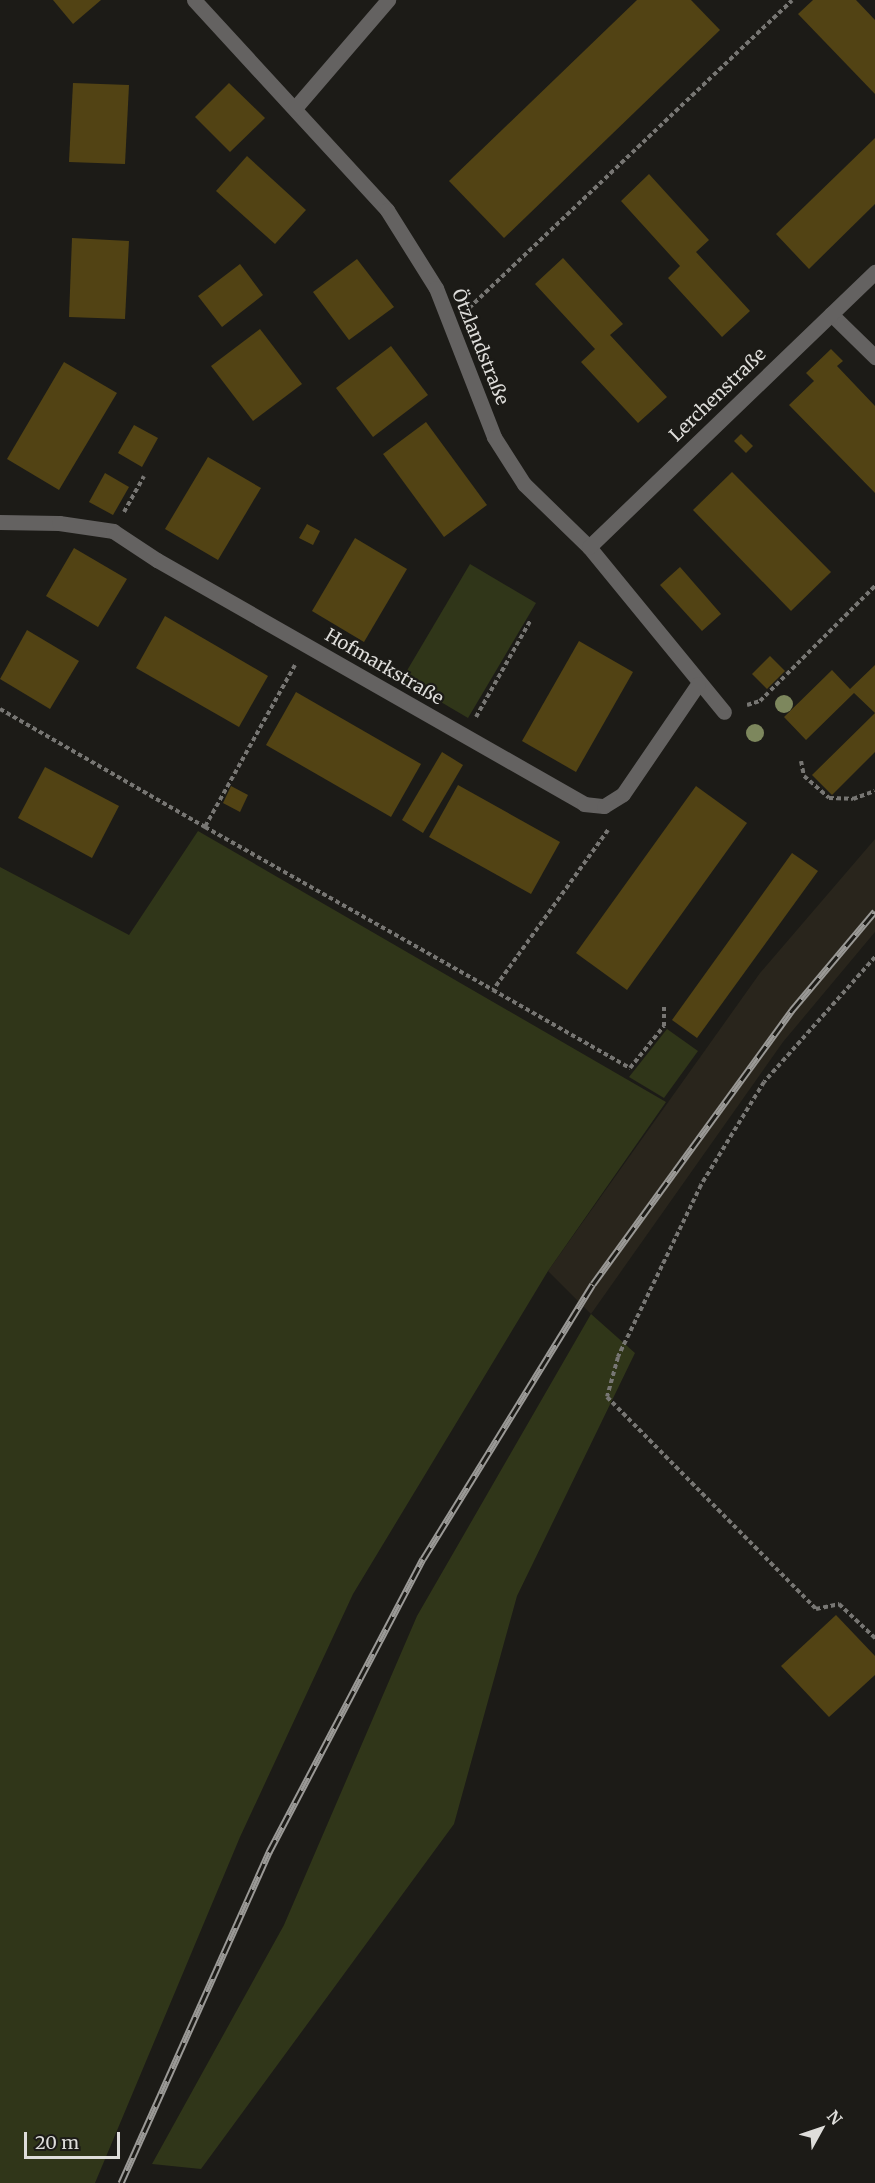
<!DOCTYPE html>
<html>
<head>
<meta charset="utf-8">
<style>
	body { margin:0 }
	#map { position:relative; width:875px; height:2183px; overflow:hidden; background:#1c1b17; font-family:Merriweather,serif }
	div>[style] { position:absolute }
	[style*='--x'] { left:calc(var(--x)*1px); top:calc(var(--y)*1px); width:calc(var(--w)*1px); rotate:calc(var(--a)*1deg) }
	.built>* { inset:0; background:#29251c }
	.green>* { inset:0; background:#303619 }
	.building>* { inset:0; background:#524314 }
	.path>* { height:4px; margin-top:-2px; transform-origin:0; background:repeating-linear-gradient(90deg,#777673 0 4.5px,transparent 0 7.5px) }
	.minor>* { height:15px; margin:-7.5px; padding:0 7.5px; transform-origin:7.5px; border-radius:7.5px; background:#646261 }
	.rail>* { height:7px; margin-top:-3.5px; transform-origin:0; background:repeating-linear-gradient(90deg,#1c1b17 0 14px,#9a9996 0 28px); box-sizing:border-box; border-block:2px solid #9a9996 }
	.trees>* { width:18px; height:18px; margin:-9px; border-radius:50%; background:#7d875d }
	span { translate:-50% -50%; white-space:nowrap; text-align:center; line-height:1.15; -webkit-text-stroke:4.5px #1c1b17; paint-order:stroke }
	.street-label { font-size:18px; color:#deddda }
	.north { position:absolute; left:791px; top:2099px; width:60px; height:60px; -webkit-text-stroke:4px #1c1b17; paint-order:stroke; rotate:50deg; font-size:16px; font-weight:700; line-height:24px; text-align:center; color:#deddda }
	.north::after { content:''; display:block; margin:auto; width:21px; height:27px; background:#deddda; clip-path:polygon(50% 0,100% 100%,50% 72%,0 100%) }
	.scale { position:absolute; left:24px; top:2132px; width:96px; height:27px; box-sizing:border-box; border:3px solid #deddda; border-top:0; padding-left:8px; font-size:18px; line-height:21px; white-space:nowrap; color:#deddda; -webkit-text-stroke:4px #1c1b17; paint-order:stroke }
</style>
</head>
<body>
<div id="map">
	<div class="built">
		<i style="clip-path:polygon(875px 839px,875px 932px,783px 1042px,591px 1314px,548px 1271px,760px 973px)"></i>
	</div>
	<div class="green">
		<i style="clip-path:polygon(470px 564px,536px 603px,468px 718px,402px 679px)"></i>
		<i style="clip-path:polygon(198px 831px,666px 1102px,548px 1271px,353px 1594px,240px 1837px,95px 2183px,0 2183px,0 867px,129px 935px)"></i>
		<i style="clip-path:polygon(667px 1029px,698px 1051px,664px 1098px,629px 1077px)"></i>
		<i style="clip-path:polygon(591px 1314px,635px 1353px,517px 1596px,454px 1824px,201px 2169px,152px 2164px,284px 1925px,417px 1616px)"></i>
	</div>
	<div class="building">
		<i style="clip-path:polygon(53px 0,101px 0,73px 24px)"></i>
		<i style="clip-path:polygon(637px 0,691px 0,720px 30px,504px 238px,449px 181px)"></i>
		<i style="clip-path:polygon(813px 0,856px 0,875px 20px,875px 94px,798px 14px)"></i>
		<i style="clip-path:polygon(73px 83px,129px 85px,125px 164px,69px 162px)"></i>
		<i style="clip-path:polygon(229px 83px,265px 118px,230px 152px,195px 117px)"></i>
		<i style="clip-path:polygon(875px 138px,875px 204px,809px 269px,776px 234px)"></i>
		<i style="clip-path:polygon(247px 156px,306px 210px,275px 244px,216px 191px)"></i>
		<i style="clip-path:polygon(649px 174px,709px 240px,696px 252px,750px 311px,722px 337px,668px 278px,680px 266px,621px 201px)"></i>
		<i style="clip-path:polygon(72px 238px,129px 241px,125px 319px,69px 317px)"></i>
		<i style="clip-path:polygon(563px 258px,623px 324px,610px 335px,667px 397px,638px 423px,581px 362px,595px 349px,535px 284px)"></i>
		<i style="clip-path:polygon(357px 259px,394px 307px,349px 340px,313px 292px)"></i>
		<i style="clip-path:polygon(240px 264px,263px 295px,222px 327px,198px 296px)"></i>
		<i style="clip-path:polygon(260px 329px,302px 384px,253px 421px,211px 366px)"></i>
		<i style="clip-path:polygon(391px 346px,428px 395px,373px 437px,336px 388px)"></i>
		<i style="clip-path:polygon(831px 349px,843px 361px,837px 366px,875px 406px,875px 493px,789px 405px,814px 381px,806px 373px)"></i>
		<i style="clip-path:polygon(64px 362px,117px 393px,59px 490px,7px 459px)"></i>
		<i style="clip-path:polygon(426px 422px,487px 505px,444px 537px,383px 454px)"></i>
		<i style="clip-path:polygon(134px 425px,158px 438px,142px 467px,118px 453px)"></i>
		<i style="clip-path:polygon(741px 434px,753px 446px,746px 453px,734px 441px)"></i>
		<i style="clip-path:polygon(208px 457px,261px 488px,218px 560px,165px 529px)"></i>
		<i style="clip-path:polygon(732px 472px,831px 572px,791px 611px,693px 510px)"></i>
		<i style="clip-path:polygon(105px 473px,129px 487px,113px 515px,89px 502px)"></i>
		<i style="clip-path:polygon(307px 524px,320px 531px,313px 545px,299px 538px)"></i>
		<i style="clip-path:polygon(355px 538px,407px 569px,364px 642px,312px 611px)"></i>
		<i style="clip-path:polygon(74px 548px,127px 579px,98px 627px,46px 596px)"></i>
		<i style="clip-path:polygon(680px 567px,721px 614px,702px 631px,660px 585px)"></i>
		<i style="clip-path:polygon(165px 616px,268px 676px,239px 727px,136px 668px)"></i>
		<i style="clip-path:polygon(27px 630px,79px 661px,50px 709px,0 679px)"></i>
		<i style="clip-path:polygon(579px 641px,633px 672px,576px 772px,522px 741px)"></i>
		<i style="clip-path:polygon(770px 656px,785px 671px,767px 689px,752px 674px)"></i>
		<i style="clip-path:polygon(875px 665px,875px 752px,832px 795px,812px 775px,875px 713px,854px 693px,806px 740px,784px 717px,832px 670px,850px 689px)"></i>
		<i style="clip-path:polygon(296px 692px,421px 764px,391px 817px,266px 745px)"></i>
		<i style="clip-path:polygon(442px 752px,463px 765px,423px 833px,402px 820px)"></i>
		<i style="clip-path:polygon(45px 767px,119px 806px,92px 858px,18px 818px)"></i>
		<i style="clip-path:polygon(458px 785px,560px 842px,531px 894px,429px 837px)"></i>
		<i style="clip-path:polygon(231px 786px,248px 795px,240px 812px,223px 803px)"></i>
		<i style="clip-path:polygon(696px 786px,747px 823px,627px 990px,576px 953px)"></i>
		<i style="clip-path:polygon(792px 853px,818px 871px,697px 1038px,672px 1020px)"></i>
		<i style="clip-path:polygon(836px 1615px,875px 1656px,875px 1675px,829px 1717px,781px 1666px)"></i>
	</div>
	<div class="path">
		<i style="--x:469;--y:308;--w:446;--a:-43.6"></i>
		<i style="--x:124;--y:512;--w:41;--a:-60.9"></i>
		<i style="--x:295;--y:665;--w:185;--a:119.1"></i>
		<i style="--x:205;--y:827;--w:331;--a:29.5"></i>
		<i style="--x:747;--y:705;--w:14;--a:-17"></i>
		<i style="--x:760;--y:701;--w:163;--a:-45"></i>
		<i style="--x:0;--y:709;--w:237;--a:29.9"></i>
		<i style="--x:476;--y:717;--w:110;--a:-60.6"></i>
		<i style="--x:801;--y:761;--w:15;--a:79"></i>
		<i style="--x:804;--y:776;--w:33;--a:41"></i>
		<i style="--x:829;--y:798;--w:24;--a:2"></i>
		<i style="--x:853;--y:799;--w:23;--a:-20"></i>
		<i style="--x:608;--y:830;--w:197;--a:125.7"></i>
		<i style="--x:493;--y:990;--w:158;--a:29.7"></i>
		<i style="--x:630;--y:1068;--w:54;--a:-51"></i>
		<i style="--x:664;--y:1026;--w:19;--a:-90"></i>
		<i style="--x:875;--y:957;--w:167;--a:131.6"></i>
		<i style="--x:764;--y:1082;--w:121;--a:121.5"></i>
		<i style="--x:701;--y:1185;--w:191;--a:115.8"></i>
		<i style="--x:618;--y:1357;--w:41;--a:105.4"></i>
		<i style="--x:607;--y:1397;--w:298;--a:45.4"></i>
		<i style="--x:816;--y:1609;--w:24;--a:-12"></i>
		<i style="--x:839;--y:1604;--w:50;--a:43.4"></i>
	</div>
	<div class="minor">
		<i style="--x:194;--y:0;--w:285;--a:47.4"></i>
		<i style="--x:387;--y:210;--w:92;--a:57.9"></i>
		<i style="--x:436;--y:288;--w:160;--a:68.7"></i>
		<i style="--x:494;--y:437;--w:56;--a:57.4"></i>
		<i style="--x:524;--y:484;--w:91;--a:44.1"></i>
		<i style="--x:589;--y:547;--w:213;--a:50.7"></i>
		<i style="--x:295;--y:108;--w:143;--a:-49.3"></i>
		<i style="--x:831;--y:314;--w:62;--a:44.3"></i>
		<i style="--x:0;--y:522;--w:59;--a:1"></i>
		<i style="--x:59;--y:523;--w:55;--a:8.4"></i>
		<i style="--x:113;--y:531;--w:53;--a:33.4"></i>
		<i style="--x:157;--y:560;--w:492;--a:29.7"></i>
		<i style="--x:584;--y:804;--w:20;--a:6"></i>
		<i style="--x:604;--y:806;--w:22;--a:-32"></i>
		<i style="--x:623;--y:794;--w:133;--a:-55.7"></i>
		<i style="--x:589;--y:547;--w:397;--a:-43.9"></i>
	</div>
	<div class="rail">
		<i style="--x:121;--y:2183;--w:363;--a:-65.9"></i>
		<i style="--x:269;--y:1852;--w:331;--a:-62.3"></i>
		<i style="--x:423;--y:1559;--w:323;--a:-58.3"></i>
		<i style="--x:593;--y:1284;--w:339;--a:-54"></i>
		<i style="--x:792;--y:1010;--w:129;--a:-50"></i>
	</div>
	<div class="trees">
		<i style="left:784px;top:704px"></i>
		<i style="left:755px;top:733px"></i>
	</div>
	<div class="street-label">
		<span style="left:480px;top:347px;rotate:68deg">Ötzlandstraße</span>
		<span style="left:718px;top:395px;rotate:-44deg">Lerchenstraße</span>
		<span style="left:384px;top:667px;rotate:30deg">Hofmarkstraße</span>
	</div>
	<div class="north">N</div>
	<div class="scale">20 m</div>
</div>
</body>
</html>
